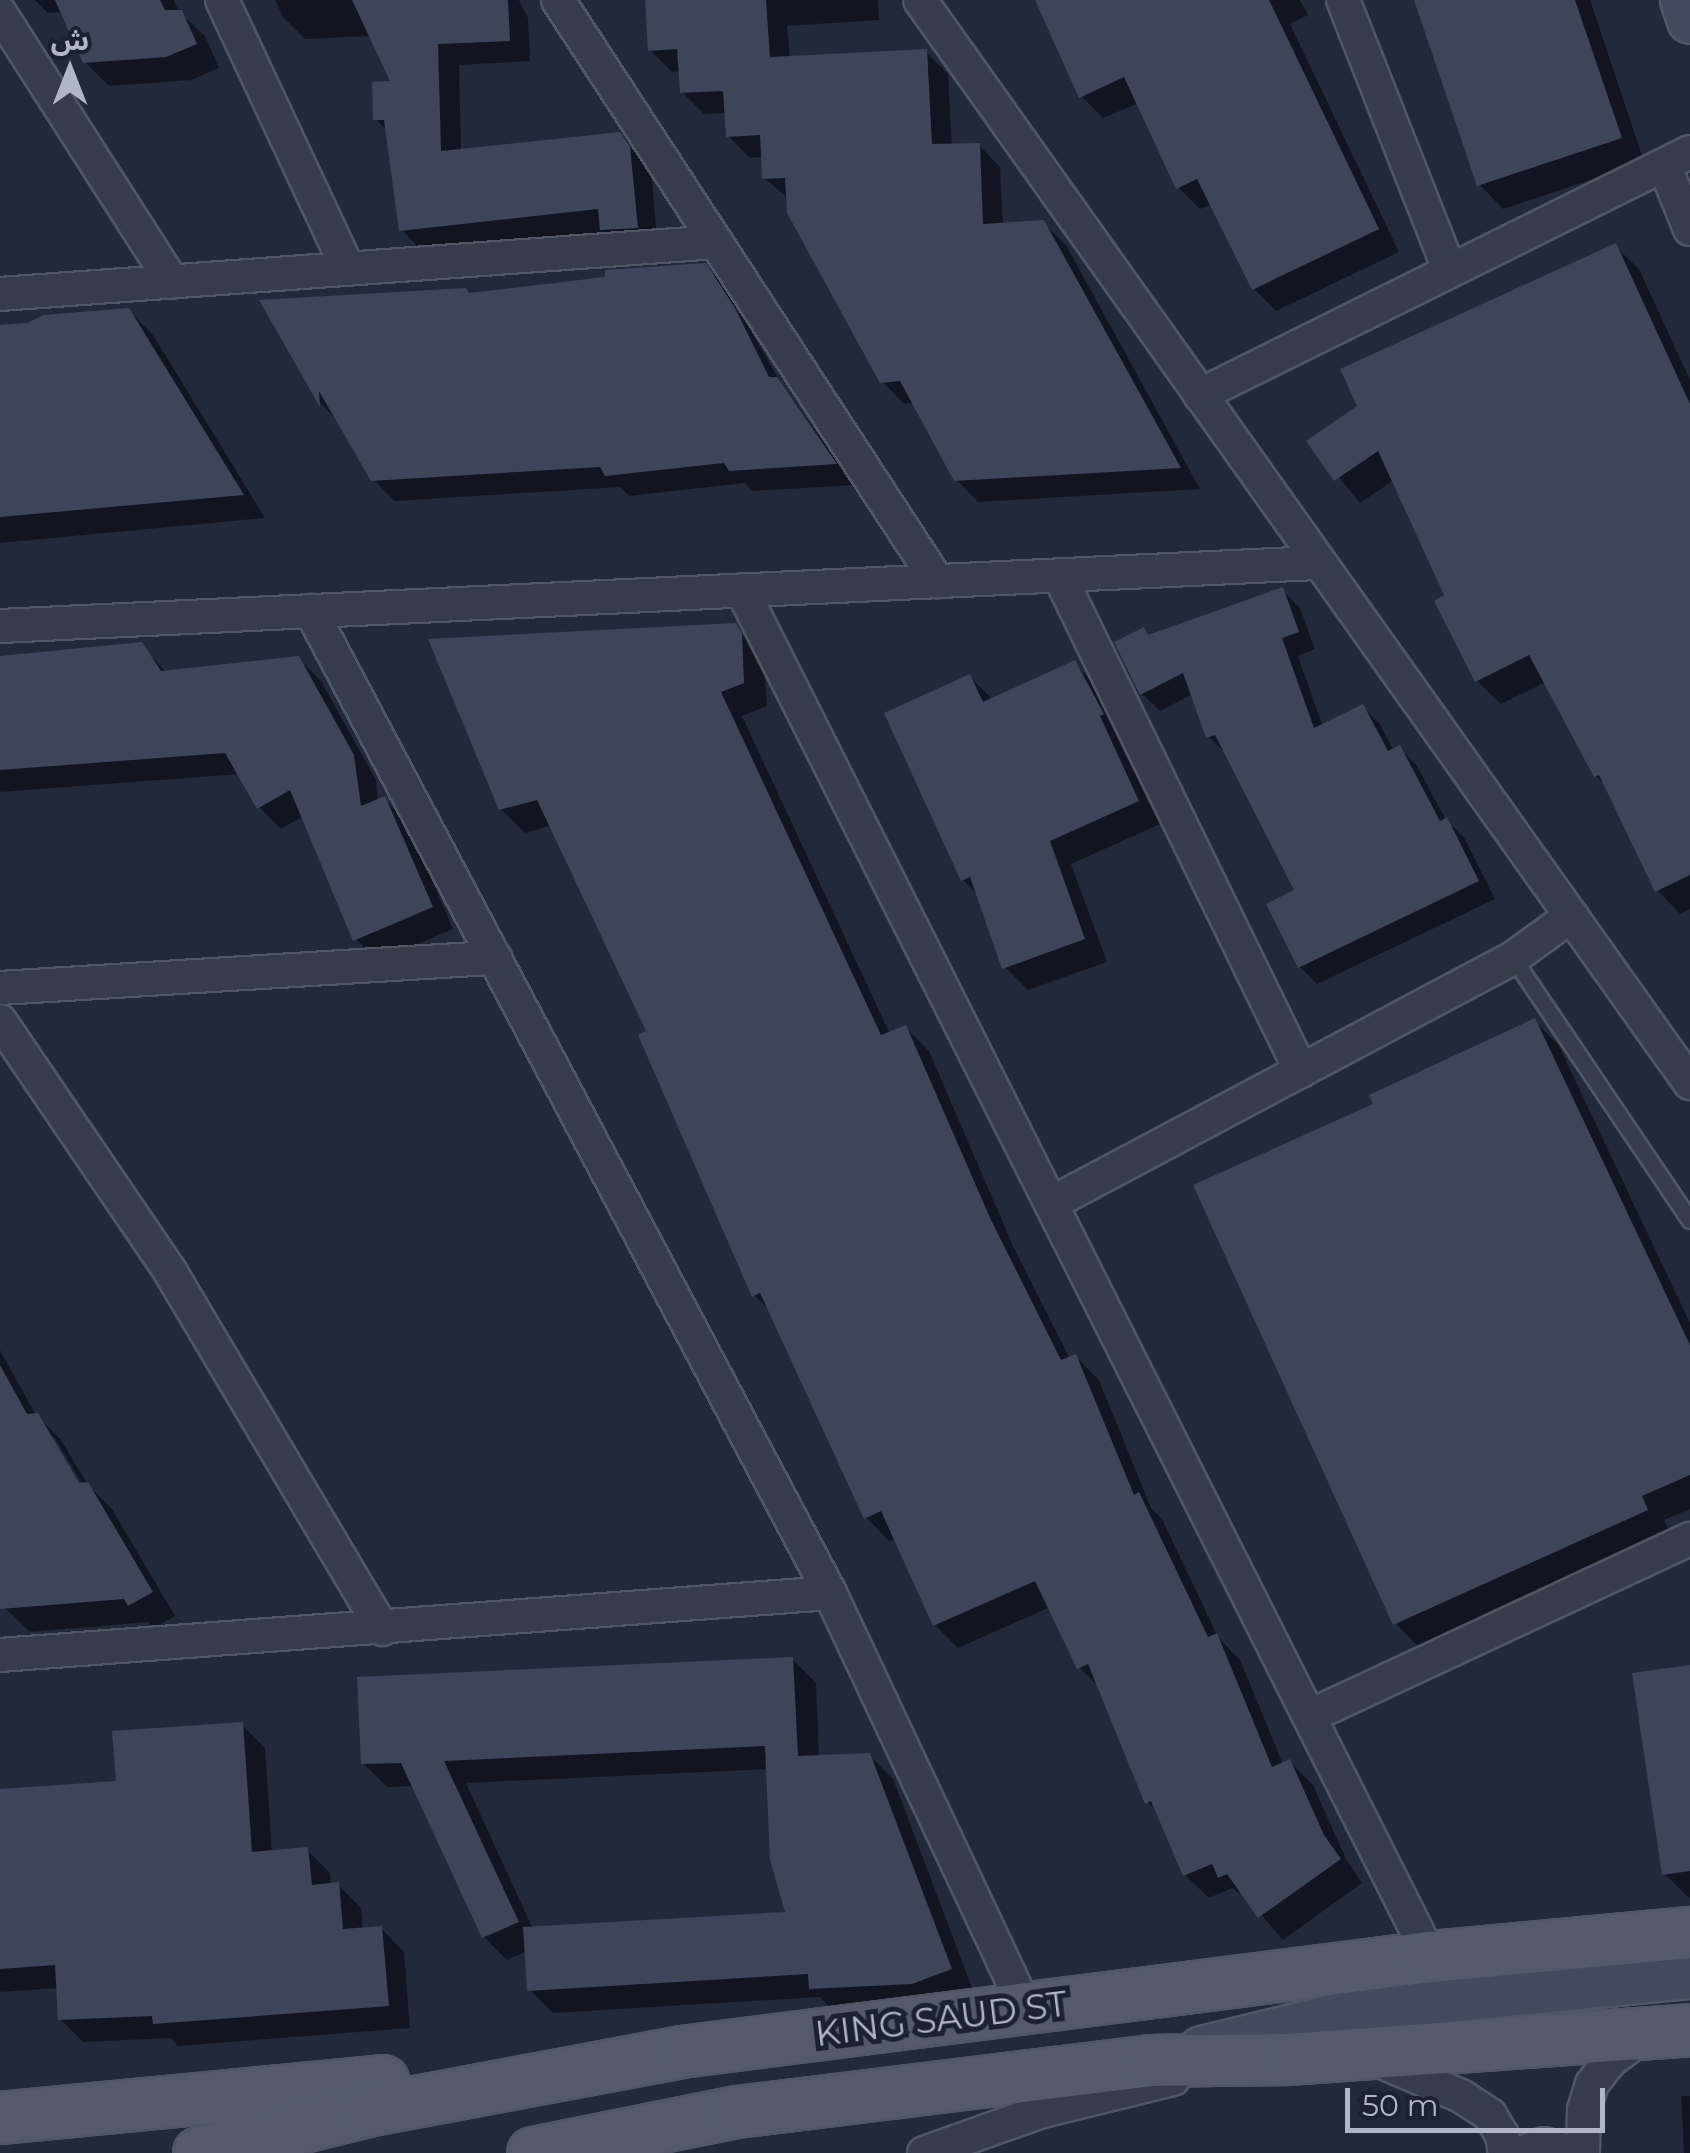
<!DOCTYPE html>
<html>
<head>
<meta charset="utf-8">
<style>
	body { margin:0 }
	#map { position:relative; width:1690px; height:2153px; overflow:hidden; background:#22293b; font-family:Montserrat,"Noto Sans Arabic",sans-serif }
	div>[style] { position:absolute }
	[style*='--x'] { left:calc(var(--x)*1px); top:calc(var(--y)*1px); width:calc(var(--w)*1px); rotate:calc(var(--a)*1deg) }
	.shadow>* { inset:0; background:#0007 }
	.building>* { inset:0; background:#3e455b }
	.roads { filter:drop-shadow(2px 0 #515666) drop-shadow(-2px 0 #515666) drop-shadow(0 2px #515666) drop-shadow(0 -2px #515666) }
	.lane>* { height:15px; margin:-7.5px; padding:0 7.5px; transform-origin:7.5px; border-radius:7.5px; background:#363c4b }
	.street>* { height:32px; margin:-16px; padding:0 16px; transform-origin:16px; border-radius:16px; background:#363c4b }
	.secondary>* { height:45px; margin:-22.5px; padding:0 22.5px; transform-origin:22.5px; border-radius:22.5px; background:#444a5e }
	.primary>* { height:50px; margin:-25px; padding:0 25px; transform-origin:25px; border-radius:25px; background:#545a6c }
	span { translate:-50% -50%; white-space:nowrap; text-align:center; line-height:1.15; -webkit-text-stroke:10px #1b2130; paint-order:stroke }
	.street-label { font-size:35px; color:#b1b6c7 }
	.north { position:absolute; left:20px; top:20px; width:100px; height:100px; -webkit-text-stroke:8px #1b2130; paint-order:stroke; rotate:0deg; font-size:28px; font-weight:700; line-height:40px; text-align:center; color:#b1b6c7 }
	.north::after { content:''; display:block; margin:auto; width:35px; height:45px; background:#b1b6c7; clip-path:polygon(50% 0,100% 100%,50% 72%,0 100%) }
	.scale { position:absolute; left:1345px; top:2088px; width:260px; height:45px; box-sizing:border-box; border:5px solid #b1b6c7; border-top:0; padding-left:12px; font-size:30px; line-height:35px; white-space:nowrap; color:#b1b6c7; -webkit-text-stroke:8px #1b2130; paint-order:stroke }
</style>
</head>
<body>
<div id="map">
	<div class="shadow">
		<i style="clip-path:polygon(35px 0,174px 0,179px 12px,205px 36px,219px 68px,191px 80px,109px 86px,85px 62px,63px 12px,48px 13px)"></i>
		<i style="clip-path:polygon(275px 0,519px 0,528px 18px,530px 61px,459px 65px,461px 151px,620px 135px,651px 171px,658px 248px,624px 251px,605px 232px,422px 251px,401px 229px,389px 132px,375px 119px,394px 83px,372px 36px,305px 39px,283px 17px)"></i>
		<i style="clip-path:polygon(647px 0,878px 0,879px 20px,787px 26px,790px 59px,926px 52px,948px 74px,952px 146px,979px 145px,1000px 167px,1003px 225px,1043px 223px,1066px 245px,1200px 489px,978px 502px,956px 479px,914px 403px,904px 404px,882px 381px,789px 199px,764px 178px,763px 157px,750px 158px,728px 136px,727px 113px,704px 114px,682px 92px,681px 71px,672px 72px,650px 50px)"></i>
		<i style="clip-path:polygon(1038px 0,1300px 0,1308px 15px,1290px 24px,1399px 252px,1276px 311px,1254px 289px,1212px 204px,1200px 209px,1178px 187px,1139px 103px,1103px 118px,1081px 96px)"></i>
		<i style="clip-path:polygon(1417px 0,1590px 0,1644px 162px,1503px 209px,1480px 185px)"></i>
		<i style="clip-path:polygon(1615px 246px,1639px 269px,1690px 380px,1690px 909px,1680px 914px,1657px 890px,1608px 787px,1596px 776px,1546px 682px,1501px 704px,1477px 681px,1447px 596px,1394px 480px,1360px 503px,1310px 442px)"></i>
		<i style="clip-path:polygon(705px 265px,726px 287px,782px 385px,855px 485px,752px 491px,745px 483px,629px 496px,620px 487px,394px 501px,373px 479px,341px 424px,322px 405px,263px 302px,470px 296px)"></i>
		<i style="clip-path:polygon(128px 310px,153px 335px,265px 518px,0 543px,0 327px)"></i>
		<i style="clip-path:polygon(1282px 590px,1300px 608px,1315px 649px,1298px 656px,1323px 727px,1362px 707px,1380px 724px,1394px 751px,1400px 748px,1417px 766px,1446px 820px,1464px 837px,1495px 899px,1317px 984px,1300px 967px,1298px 891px,1226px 754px,1209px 737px,1193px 694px,1160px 711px,1142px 694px,1143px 630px,1151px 637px)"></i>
		<i style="clip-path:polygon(735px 626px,764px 660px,767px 706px,742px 716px,890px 1034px,906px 1028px,929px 1051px,1013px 1246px,1070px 1359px,1076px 1357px,1099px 1380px,1151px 1508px,1162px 1519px,1218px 1637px,1240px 1660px,1283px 1764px,1290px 1762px,1313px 1785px,1347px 1861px,1362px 1883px,1283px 1940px,1247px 1898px,1232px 1888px,1209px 1898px,1185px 1875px,1159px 1813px,1148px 1802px,1102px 1690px,1079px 1667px,1050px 1607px,958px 1648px,935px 1625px,896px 1538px,889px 1541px,866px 1517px,772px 1313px,754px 1295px,649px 1033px,552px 825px,525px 833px,501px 809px)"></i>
		<i style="clip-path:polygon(141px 645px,167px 673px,298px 658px,321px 681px,376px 780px,378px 801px,384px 799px,406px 820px,453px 929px,378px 961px,356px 939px,304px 816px,281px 829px,259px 807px,240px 774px,0 792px,0 659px)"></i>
		<i style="clip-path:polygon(1074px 663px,1097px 686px,1160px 824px,1071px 864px,1107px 962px,1028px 990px,1005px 967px,979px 896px,963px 880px,970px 677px,993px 700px)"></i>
		<i style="clip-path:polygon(1534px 1021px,1558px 1044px,1690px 1323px,1690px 1509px,1664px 1520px,1670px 1534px,1419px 1647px,1395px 1623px,1376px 1105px)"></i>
		<i style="clip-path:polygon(evenodd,0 1350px,36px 1415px,61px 1440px,88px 1485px,112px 1509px,175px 1616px,154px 1628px,148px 1622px,30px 1632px,5px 1608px,0 1599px,0 1350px,49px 1437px,54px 1437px,87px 1492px,83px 1495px,49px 1437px)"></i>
		<i style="clip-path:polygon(evenodd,792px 1659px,816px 1683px,819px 1758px,869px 1755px,893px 1779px,974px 1993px,835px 2012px,820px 1997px,553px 2013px,529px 1989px,527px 1951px,507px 1960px,484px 1937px,414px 1786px,387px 1787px,363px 1763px,792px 1659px,768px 1769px,789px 1914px,533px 1929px,466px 1783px,768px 1769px)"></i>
		<i style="clip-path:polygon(1690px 1667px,1690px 1897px,1689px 1898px,1665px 1874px)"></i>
		<i style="clip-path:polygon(242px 1725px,265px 1748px,272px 1853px,307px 1850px,330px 1873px,331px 1886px,338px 1885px,361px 1908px,363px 1930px,382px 1929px,404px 1952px,410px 2028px,178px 2046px,171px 2038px,83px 2042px,60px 2019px,59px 1988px,0 1992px,0 1792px,118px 1783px)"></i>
		<i style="clip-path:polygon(1681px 2096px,1690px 2096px,1690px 2153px,1684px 2153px)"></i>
	</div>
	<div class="building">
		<i style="clip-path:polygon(55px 0,160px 0,165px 10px,182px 10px,197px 44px,166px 57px,83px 63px)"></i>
		<i style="clip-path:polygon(352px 0,508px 0,510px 41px,438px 44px,441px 151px,620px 132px,630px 147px,638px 228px,600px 230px,598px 209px,399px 231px,384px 120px,373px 120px,372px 82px,390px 81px)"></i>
		<i style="clip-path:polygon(645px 0,766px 0,770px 57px,927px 49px,932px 144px,980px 143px,983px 224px,1044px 220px,1181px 468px,954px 481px,900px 381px,880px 383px,787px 213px,785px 178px,762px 179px,760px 135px,726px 137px,723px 91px,680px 93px,677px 49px,648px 51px)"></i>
		<i style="clip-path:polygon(1035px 0,1269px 0,1379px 229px,1252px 290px,1197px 179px,1176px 189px,1124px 77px,1079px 98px)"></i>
		<i style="clip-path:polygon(1414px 0,1575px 0,1622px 138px,1477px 186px)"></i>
		<i style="clip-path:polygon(1616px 243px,1690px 404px,1690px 875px,1655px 892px,1599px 775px,1594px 777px,1529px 655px,1475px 682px,1434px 601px,1444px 595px,1378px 451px,1334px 481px,1306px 441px,1357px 406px,1340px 369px)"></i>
		<i style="clip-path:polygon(706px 263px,735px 308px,769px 377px,777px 377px,837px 464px,729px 471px,724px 463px,605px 476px,600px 467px,371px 481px,319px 391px,320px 407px,259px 300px,466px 288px,469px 293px,605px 277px,605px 270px)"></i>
		<i style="clip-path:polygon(129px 308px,244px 495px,0 517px,0 325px,27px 323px,44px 315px)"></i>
		<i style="clip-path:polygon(1283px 587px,1299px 632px,1282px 638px,1314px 728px,1363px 704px,1388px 751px,1400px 745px,1440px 821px,1447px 817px,1479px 881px,1298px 968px,1266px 904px,1294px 890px,1215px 735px,1206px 738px,1183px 673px,1140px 695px,1114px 642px,1144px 627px,1148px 635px)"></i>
		<i style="clip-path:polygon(736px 623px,742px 634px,744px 683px,721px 692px,881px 1035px,906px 1025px,991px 1220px,1061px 1360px,1076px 1354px,1134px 1495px,1139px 1492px,1208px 1637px,1217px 1633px,1272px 1767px,1290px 1759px,1324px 1835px,1341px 1859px,1258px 1918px,1227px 1874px,1218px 1878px,1212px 1864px,1183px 1876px,1151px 1801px,1145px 1804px,1088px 1664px,1077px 1669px,1035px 1581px,933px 1626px,881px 1511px,864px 1519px,760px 1293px,752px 1297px,638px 1035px,646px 1031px,537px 800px,499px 810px,428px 639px)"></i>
		<i style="clip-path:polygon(142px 642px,161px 671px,299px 656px,354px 755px,361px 806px,385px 796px,433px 907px,353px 941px,290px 790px,257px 809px,225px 753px,0 770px,0 656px)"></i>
		<i style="clip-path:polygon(1075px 660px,1104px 714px,1100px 716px,1139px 801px,1050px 841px,1085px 939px,1002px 969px,970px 877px,961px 881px,884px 713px,970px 674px,983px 702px)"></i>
		<i style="clip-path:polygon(1535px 1018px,1690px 1345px,1690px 1475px,1642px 1496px,1648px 1510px,1393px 1625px,1193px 1185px,1373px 1104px,1369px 1095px)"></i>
		<i style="clip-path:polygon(0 1365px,27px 1414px,38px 1413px,79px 1483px,88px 1482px,153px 1592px,128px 1606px,124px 1599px,0 1609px)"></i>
		<i style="clip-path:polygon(793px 1657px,798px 1756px,870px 1753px,952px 1969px,912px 1984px,809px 1989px,808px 1974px,527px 1991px,523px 1927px,785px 1912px,770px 1860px,765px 1746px,444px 1761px,519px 1922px,482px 1938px,401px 1763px,361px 1764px,357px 1677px)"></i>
		<i style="clip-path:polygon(1690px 1665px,1690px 1871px,1662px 1875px,1632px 1673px)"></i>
		<i style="clip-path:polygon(243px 1722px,252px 1852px,308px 1847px,312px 1885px,339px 1882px,343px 1929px,382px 1926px,389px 2006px,153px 2024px,152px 2016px,58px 2020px,55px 1965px,0 1969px,0 1789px,116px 1781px,112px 1731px)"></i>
	</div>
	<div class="roads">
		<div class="lane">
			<i style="--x:1513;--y:958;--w:316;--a:56"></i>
		</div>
		<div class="street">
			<i style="--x:222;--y:0;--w:297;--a:64.9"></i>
			<i style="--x:558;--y:0;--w:694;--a:56.88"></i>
			<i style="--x:920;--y:0;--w:1329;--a:54.59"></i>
			<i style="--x:1343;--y:0;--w:291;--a:68.5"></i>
			<i style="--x:0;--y:13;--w:319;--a:57.4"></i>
			<i style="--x:1664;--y:165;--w:69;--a:67.9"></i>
			<i style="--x:0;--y:294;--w:718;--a:-4.15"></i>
			<i style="--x:1200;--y:395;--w:547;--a:-26.38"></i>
			<i style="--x:1059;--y:575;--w:552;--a:63.99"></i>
			<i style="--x:742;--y:590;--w:1530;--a:63.28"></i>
			<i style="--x:311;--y:611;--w:1111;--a:62.14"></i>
			<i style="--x:830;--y:1593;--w:459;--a:64.8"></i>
			<i style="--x:0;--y:626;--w:1320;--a:-2.74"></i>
			<i style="--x:0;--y:988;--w:496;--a:-3.5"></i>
			<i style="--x:0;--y:1021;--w:305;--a:55.8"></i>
			<i style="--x:171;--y:1273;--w:414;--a:59.3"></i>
			<i style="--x:1052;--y:1203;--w:522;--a:-27.99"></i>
			<i style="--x:1513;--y:958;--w:72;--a:-35.9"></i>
			<i style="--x:0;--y:1655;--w:832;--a:-4.27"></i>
			<i style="--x:1310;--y:1716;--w:419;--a:-25"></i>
			<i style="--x:1373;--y:2058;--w:96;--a:23.4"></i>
			<i style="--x:1461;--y:2096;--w:35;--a:33"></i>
			<i style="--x:1490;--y:2115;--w:23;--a:59"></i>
			<i style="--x:1502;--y:2135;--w:18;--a:81"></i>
			<i style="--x:924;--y:2153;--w:122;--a:-19.6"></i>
			<i style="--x:1039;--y:2112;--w:138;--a:-13.8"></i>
			<i style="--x:1521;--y:2153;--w:25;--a:-21"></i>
			<i style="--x:1544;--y:2144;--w:30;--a:17"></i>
			<i style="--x:1583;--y:2153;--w:43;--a:-88.7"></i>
			<i style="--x:1584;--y:2110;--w:27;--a:-73"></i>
			<i style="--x:1592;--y:2084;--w:29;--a:-52"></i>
			<i style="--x:1610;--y:2061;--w:41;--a:-37.1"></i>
		</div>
		<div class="secondary">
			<i style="--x:1683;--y:0;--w:21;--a:71"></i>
			<i style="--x:1201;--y:2049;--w:182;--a:-13.7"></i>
			<i style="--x:1378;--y:2006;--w:314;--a:-5.7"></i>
		</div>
		<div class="primary">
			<i style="--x:0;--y:2118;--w:385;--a:-5.5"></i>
			<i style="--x:199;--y:2153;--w:173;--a:-14"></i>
			<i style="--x:367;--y:2111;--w:319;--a:-10.6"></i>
			<i style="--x:681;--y:2052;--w:755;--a:-7.23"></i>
			<i style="--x:1430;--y:1957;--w:261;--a:-5.3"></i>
			<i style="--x:533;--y:2153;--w:208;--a:-11.4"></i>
			<i style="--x:737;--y:2112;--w:416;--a:-7"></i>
			<i style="--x:1150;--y:2061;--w:139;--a:-0.8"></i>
			<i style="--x:1289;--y:2059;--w:402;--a:-4.1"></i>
		</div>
	</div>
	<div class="street-label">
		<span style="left:941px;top:2019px;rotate:-7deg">KING SAUD ST</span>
	</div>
	<div class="north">ش</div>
	<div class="scale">50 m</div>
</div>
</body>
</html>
